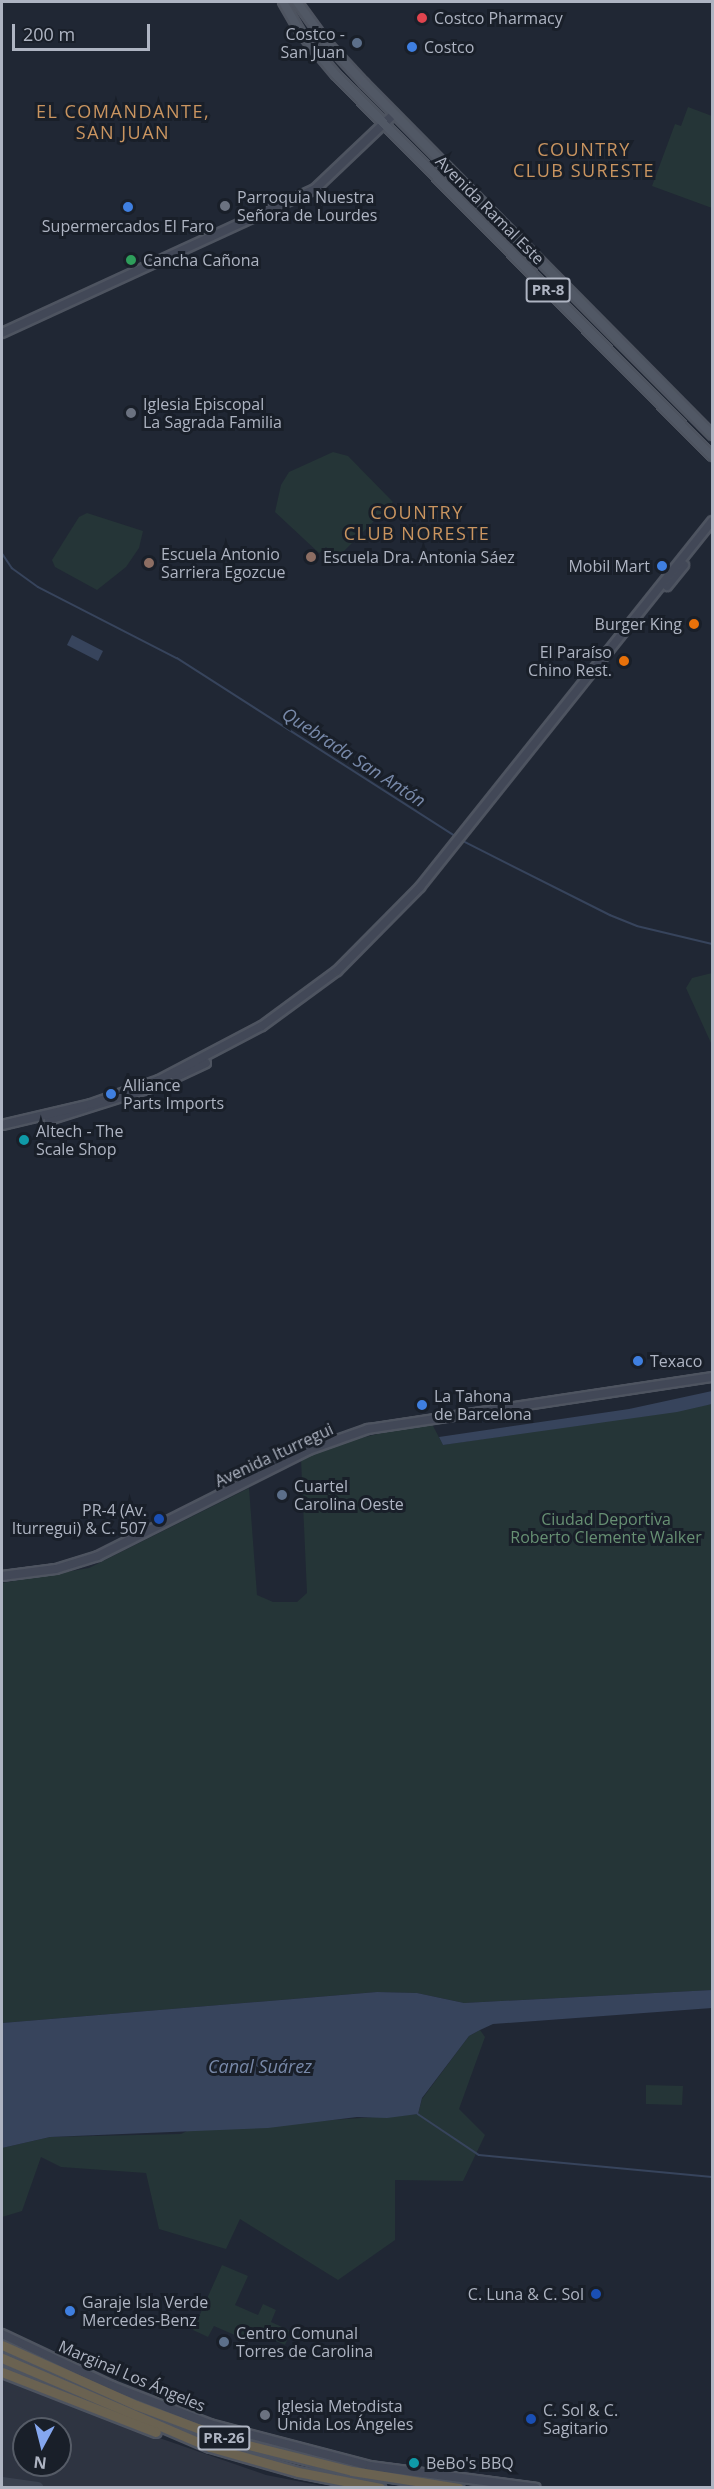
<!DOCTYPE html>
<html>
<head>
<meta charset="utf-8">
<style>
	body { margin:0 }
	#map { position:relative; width:714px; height:2489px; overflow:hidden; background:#202734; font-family:"Open Sans",sans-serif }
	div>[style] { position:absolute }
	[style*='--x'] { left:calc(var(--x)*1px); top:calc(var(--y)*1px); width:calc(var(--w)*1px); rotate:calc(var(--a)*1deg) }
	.airport>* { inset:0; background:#2e3441 }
	.green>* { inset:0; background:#253537 }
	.water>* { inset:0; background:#37445c }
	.stream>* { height:1.5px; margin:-0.75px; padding:0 0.75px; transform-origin:0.75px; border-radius:0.75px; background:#37445c }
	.taxiway>* { height:12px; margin:-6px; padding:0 6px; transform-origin:6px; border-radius:6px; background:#3b4250 }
	.roads { filter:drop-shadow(2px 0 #4e5460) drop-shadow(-2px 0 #4e5460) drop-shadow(0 2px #4e5460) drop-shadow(0 -2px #4e5460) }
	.secondary>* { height:8px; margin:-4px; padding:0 4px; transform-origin:4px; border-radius:4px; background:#424857 }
	.primary>* { height:8px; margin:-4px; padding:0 4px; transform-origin:4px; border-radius:4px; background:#515865 }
	.highway>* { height:9px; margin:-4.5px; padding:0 4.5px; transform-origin:4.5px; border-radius:4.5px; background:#6a6251 }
	.dots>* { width:16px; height:16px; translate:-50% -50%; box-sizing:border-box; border:3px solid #191f29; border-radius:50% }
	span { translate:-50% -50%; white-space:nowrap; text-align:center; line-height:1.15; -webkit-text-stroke:6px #191f29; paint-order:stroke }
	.shield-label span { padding:2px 4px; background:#191f29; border:2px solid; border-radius:4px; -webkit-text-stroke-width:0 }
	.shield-label { font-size:15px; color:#aeb4c2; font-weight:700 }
	.poi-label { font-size:16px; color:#aeb4c2 }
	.left { translate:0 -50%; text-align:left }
	.right { translate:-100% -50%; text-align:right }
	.street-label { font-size:16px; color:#aeb4c2 }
	.park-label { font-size:16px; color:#679073 }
	.neighbourhood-label { font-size:18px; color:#ca9560; letter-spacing:1.5px }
	.water-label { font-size:18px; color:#7889a9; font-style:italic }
	.frame { position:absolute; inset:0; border:3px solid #aeb4c2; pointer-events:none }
	.north { position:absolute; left:12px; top:2417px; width:60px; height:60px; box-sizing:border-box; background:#191f29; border:2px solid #555b66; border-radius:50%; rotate:187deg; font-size:16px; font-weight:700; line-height:24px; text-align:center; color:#aeb4c2 }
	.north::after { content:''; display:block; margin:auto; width:21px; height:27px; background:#85a7ef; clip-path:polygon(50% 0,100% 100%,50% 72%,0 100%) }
	.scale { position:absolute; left:12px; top:24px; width:138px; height:27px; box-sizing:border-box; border:3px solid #aeb4c2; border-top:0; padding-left:8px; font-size:18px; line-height:21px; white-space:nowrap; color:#aeb4c2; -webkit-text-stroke:4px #191f29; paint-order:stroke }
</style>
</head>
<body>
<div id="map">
	<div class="airport">
		<i style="clip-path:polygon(evenodd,2px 2366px,101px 2411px,99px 2417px,266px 2475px,328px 2487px,2px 2488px,2px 2366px,24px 2429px,60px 2429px,60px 2465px,24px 2465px,24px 2429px)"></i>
	</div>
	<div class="green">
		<i style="clip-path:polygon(688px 107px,712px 116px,712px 208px,652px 186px,675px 124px,681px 126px)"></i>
		<i style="clip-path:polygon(333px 452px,348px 456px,393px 502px,337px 558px,326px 547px,319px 553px,275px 512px,281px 485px,289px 472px)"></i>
		<i style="clip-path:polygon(87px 513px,143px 531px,139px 548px,126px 567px,97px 590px,55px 567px,52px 560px,79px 517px)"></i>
		<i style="clip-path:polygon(712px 973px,712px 1043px,711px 1043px,686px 988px,692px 978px)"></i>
		<i style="clip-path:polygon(712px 1404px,712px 1990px,464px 2003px,417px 1993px,377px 1992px,2px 2023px,2px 1583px,89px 1568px,249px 1488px,257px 1595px,273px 1602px,297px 1602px,307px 1593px,301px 1459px,341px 1443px,410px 1426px,432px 1424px,443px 1445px)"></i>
		<i style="clip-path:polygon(480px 2030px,485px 2037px,459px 2109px,485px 2135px,463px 2181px,395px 2180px,395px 2240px,338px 2280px,240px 2219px,226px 2249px,159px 2229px,146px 2173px,61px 2167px,41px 2157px,22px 2211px,2px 2217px,2px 2148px,50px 2137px,181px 2134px,189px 2130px,418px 2114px,422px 2099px,469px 2036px)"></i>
		<i style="clip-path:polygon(646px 2085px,683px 2086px,682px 2105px,646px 2104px)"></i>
		<i style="clip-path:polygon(222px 2265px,248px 2276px,235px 2305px,258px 2315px,263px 2304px,276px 2310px,271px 2322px,291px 2331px,285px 2345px,251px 2330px,246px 2340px,214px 2326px,208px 2337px,193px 2330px)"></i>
	</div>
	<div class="water">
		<i style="clip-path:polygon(72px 635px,103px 651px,98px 661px,67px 645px)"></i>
		<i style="clip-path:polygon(712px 1391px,712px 1404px,677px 1412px,443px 1445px,439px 1437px,629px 1409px)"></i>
		<i style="clip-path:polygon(712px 1990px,712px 2008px,493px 2024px,480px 2030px,469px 2036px,422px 2098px,418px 2114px,387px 2118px,357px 2117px,268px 2128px,50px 2137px,2px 2148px,2px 2023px,377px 1992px,417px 1993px,464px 2003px)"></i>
	</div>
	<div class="stream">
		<i style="--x:2;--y:553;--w:18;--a:56"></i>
		<i style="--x:12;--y:568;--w:32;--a:36"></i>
		<i style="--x:38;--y:587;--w:156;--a:27.1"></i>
		<i style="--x:177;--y:658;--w:332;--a:32.6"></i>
		<i style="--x:461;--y:840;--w:167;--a:26.7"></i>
		<i style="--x:610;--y:915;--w:29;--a:22"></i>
		<i style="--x:637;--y:926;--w:77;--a:13.5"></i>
		<i style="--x:418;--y:2114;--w:73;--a:33.9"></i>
		<i style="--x:479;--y:2155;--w:234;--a:5.4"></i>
	</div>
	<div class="taxiway">
		<i style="--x:2;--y:2483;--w:36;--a:8"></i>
	</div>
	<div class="roads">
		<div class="secondary">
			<i style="--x:2;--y:333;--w:345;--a:-24.7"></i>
			<i style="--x:315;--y:189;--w:109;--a:-43.5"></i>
			<i style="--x:667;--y:586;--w:27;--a:-51"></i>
			<i style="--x:176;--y:1077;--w:33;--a:-25"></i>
			<i style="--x:49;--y:1120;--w:113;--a:-17.5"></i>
			<i style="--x:2;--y:1125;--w:91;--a:-13.3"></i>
			<i style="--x:91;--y:1104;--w:72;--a:-19.4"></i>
			<i style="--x:159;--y:1080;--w:116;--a:-27.7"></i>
			<i style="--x:262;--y:1026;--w:93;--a:-36.3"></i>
			<i style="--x:337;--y:971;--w:118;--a:-45.3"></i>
			<i style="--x:420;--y:887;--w:468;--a:-51.4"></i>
			<i style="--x:2;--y:1576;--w:54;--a:-7.4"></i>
			<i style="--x:56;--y:1569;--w:44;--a:-17.2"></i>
			<i style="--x:98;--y:1556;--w:236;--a:-26.7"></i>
			<i style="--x:309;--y:1450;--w:63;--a:-19.6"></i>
			<i style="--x:368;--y:1429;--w:348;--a:-8.6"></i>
			<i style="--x:2;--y:2334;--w:122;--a:25.3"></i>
			<i style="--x:112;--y:2386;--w:105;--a:21.2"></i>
			<i style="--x:210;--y:2424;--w:165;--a:14.7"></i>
			<i style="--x:370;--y:2466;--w:167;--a:7.5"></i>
		</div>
		<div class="primary">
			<i style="--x:283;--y:2;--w:34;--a:60"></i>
			<i style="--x:300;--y:32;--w:56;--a:50.1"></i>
			<i style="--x:336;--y:75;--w:535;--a:45.38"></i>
			<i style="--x:297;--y:2;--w:49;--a:54.1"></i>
			<i style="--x:326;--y:42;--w:56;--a:47.2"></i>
			<i style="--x:364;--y:83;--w:495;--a:45.3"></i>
		</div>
		<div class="highway">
			<i style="--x:2;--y:2345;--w:147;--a:24.1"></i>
			<i style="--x:136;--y:2405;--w:103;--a:20.6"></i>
			<i style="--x:232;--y:2441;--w:124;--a:14"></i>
			<i style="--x:352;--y:2471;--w:108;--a:9"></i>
			<i style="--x:2;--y:2358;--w:226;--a:23.2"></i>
			<i style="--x:210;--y:2447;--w:91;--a:15.9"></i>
			<i style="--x:298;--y:2472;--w:84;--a:11"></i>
			<i style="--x:2;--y:2372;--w:165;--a:21.3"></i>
		</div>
	</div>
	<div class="dots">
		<i style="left:422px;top:18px;background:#e0444e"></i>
		<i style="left:357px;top:43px;background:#5c6f8a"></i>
		<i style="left:412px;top:47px;background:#3f7fe0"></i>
		<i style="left:225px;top:206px;background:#6b7280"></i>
		<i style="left:128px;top:207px;background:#3f7fe0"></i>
		<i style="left:131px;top:260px;background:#2e9e5b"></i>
		<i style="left:131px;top:413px;background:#6b7280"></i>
		<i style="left:311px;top:557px;background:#8d6e63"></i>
		<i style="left:149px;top:563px;background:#8d6e63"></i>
		<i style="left:662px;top:566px;background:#3f7fe0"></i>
		<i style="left:694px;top:624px;background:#e8710a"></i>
		<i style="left:624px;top:661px;background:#e8710a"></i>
		<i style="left:111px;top:1094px;background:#3f7fe0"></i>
		<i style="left:24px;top:1140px;background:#0f9aa8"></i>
		<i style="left:638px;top:1361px;background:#3f7fe0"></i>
		<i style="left:422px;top:1405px;background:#3f7fe0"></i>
		<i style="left:282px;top:1495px;background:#5c6f8a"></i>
		<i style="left:159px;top:1519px;background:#1a4fb4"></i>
		<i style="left:596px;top:2294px;background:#1a4fb4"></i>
		<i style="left:70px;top:2311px;background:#3f7fe0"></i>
		<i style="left:224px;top:2342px;background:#5c6f8a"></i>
		<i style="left:265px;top:2415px;background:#6b7280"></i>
		<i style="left:531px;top:2419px;background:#1a4fb4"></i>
		<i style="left:414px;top:2463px;background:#0f9aa8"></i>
	</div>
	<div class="shield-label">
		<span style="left:548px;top:290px">PR-8</span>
		<span style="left:224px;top:2438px">PR-26</span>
	</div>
	<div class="poi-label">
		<span class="left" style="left:434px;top:18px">Costco Pharmacy</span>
		<span class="right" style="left:345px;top:43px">Costco -<br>San Juan</span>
		<span class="left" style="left:424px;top:47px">Costco</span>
		<span class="left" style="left:237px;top:206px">Parroquia Nuestra<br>Señora de Lourdes</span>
		<span style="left:128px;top:226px">Supermercados El Faro</span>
		<span class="left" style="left:143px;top:260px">Cancha Cañona</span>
		<span class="left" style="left:143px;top:413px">Iglesia Episcopal<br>La Sagrada Familia</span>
		<span class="left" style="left:161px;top:563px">Escuela Antonio<br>Sarriera Egozcue</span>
		<span class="left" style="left:323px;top:557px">Escuela Dra. Antonia Sáez</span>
		<span class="right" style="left:650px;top:566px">Mobil Mart</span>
		<span class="right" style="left:682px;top:624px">Burger King</span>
		<span class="right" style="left:612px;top:661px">El Paraíso<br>Chino Rest.</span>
		<span class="left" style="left:123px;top:1094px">Alliance<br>Parts Imports</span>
		<span class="left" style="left:36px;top:1140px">Altech - The<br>Scale Shop</span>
		<span class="left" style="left:650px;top:1361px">Texaco</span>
		<span class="left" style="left:434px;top:1405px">La Tahona<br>de Barcelona</span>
		<span class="left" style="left:294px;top:1495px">Cuartel<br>Carolina Oeste</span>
		<span class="right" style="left:147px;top:1519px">PR-4 (Av.<br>Iturregui) &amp; C. 507</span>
		<span class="right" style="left:584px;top:2294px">C. Luna &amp; C. Sol</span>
		<span class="left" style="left:82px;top:2311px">Garaje Isla Verde<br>Mercedes-Benz</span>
		<span class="left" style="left:236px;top:2342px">Centro Comunal<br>Torres de Carolina</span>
		<span class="left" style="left:277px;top:2415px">Iglesia Metodista<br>Unida Los Ángeles</span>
		<span class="left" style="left:543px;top:2419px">C. Sol &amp; C.<br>Sagitario</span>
		<span class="left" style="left:426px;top:2463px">BeBo's BBQ</span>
	</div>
	<div class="street-label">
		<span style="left:490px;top:210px;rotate:45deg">Avenida Ramal Este</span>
		<span style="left:274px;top:1455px;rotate:-25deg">Avenida Iturregui</span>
		<span style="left:132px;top:2376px;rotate:23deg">Marginal Los Ángeles</span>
	</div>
	<div class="park-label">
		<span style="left:606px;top:1528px">Ciudad Deportiva<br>Roberto Clemente Walker</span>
	</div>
	<div class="neighbourhood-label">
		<span style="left:123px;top:122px">EL COMANDANTE,<br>SAN JUAN</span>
		<span style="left:584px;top:160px">COUNTRY<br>CLUB SURESTE</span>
		<span style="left:417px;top:523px">COUNTRY<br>CLUB NORESTE</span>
	</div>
	<div class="water-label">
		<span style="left:354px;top:757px;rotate:33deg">Quebrada San Antón</span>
		<span style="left:260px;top:2066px">Canal Suárez</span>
	</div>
	<div class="frame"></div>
	<div class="north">N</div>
	<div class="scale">200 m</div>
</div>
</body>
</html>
